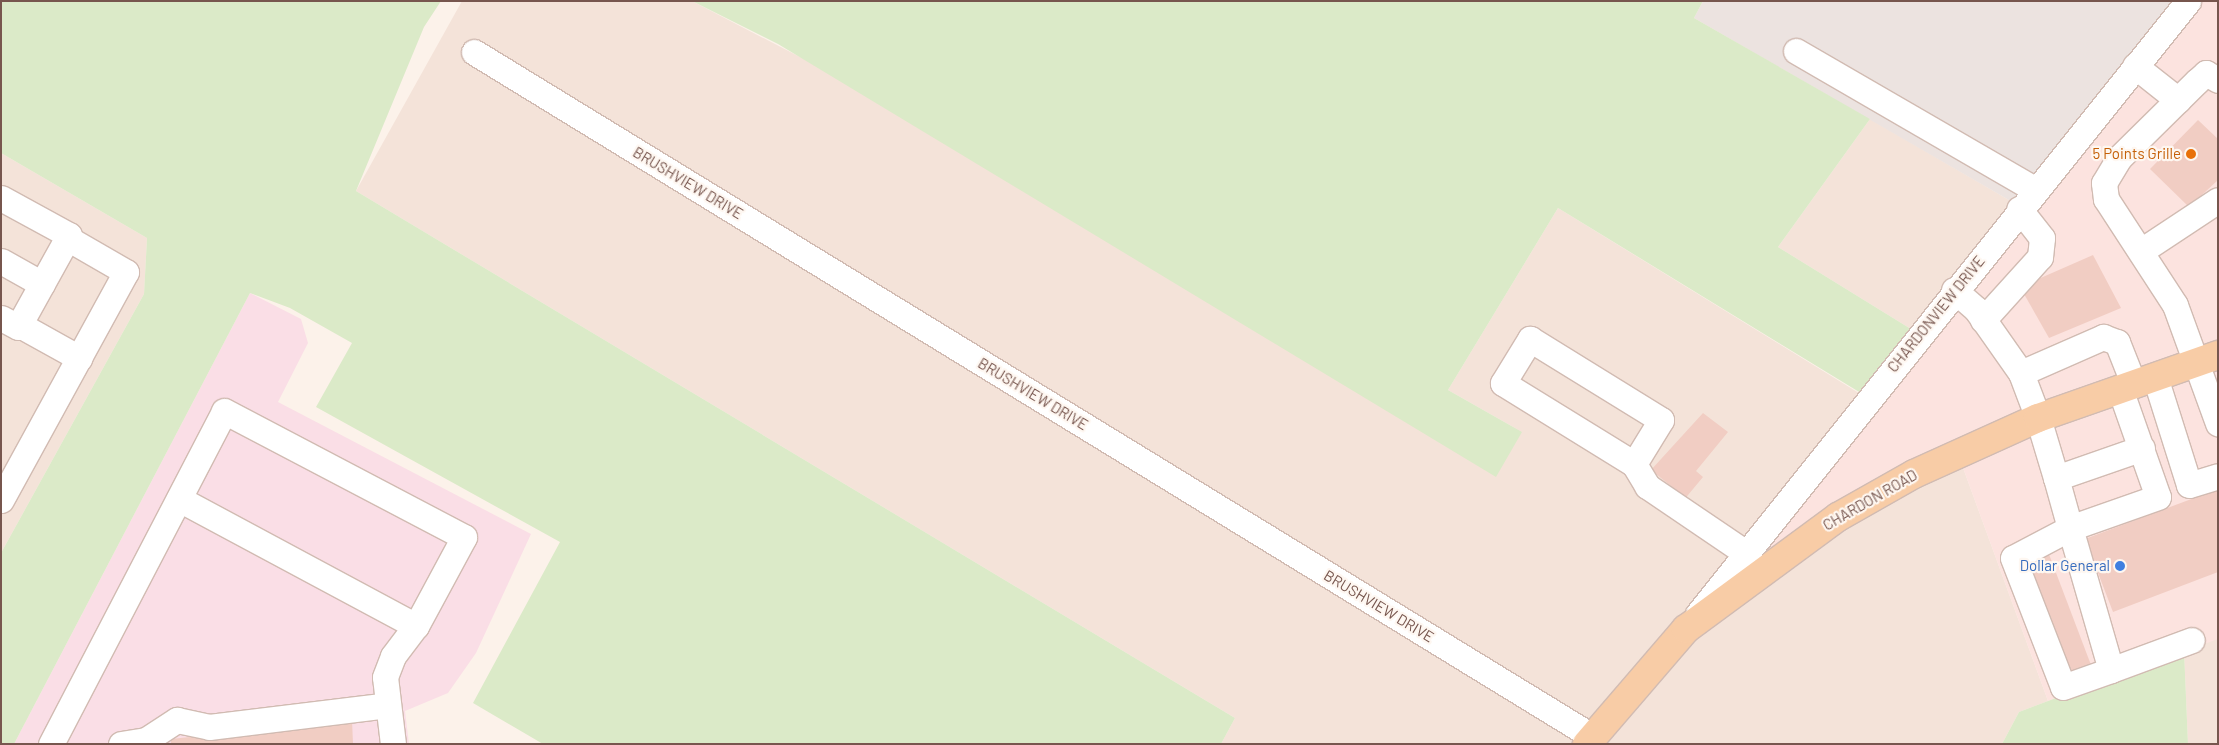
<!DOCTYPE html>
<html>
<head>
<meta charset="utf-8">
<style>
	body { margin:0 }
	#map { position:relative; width:2219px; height:745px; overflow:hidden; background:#fcf2ea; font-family:Barlow,sans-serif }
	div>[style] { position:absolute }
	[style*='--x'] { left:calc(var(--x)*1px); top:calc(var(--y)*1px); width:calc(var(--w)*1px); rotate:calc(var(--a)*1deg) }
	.residential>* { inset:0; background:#f4e3d9 }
	.commercial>* { inset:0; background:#fce3df }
	.industrial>* { inset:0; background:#ece3e0 }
	.medical>* { inset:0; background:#fadee6 }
	.green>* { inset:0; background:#dbeac8 }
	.building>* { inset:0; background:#f1cdc3 }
	.roads { filter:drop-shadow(1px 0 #d1bbb2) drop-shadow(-1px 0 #d1bbb2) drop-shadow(0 1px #d1bbb2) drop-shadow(0 -1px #d1bbb2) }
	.minor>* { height:25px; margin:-12.5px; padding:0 12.5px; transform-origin:12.5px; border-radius:12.5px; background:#fff }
	.major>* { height:28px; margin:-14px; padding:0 14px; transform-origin:14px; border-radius:14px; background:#f8cca6 }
	.dots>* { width:14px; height:14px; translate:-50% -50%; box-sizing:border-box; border:2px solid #fef7f1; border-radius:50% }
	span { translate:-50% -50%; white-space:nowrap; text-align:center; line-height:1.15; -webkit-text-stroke:4.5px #fef7f1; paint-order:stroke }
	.food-label { font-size:15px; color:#c56008 }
	.right { translate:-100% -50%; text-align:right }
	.street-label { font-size:15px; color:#77564e }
	.shop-label { font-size:15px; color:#366cbe }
	.frame { position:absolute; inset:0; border:2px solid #77564e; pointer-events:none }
</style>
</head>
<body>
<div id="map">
	<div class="residential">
		<i style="clip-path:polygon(462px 1px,692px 1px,1522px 432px,1448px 390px,1558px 208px,1958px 454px,2048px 701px,2019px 712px,2002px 744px,1221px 744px,1235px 718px,356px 191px)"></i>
		<i style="clip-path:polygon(1870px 119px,2021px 207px,1919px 334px,1778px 247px)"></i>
		<i style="clip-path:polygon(1px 153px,147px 238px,144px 294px,1px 553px)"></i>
		<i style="clip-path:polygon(2218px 638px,2218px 744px,2188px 744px,2184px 650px)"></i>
	</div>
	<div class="commercial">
		<i style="clip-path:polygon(2189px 1px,2218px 1px,2218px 639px,2048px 701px,1958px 454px,1686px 629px)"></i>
	</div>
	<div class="industrial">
		<i style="clip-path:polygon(1703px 1px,2188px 1px,2021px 207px,1694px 18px)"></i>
	</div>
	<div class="medical">
		<i style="clip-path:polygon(250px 293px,301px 319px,308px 343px,278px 402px,531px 534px,476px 653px,448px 693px,405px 711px,409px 744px,14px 744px)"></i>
	</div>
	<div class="green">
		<i style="clip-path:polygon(1px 1px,441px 1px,424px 27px,356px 191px,1235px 718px,1221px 744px,543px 744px,473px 703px,560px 542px,316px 407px,352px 343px,290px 308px,250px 293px,14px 744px,1px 744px,1px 553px,144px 294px,147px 238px,1px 153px)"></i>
		<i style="clip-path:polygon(692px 1px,1703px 1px,1694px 18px,1870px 119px,1778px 247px,1919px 334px,1869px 398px,1558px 208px,1448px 390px,1522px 432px,1496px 477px,778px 44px)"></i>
		<i style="clip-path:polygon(2184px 650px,2188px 744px,2002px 744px,2019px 712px)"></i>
	</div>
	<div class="building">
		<i style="clip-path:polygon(2198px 120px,2218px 139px,2218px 180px,2189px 207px,2150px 169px)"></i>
		<i style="clip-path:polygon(2093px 255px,2121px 308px,2049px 338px,2020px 287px)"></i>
		<i style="clip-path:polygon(1703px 413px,1728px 432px,1696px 471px,1703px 477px,1678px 507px,1664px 495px,1671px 486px,1651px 470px)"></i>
		<i style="clip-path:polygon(2218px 489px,2218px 572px,2113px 612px,2085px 539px)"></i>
		<i style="clip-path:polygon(2047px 549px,2091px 665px,2071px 677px,2024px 558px)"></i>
		<i style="clip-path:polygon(352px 720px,353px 744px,171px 744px,171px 739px)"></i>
	</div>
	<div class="roads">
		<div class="minor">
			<i style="--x:1796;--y:51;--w:277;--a:30.1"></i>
			<i style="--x:474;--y:52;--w:1312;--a:31.47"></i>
			<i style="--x:2135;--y:66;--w:55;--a:38.3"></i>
			<i style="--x:2218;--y:80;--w:14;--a:-150"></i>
			<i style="--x:2206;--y:73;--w:12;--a:138"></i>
			<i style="--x:2197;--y:81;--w:110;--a:135.4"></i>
			<i style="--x:2119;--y:158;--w:29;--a:121"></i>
			<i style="--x:2104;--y:183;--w:16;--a:83"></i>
			<i style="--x:2106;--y:199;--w:126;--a:56.9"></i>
			<i style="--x:2175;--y:305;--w:126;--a:70"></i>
			<i style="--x:1;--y:198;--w:77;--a:28.6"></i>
			<i style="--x:69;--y:235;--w:105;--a:119"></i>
			<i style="--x:18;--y:327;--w:19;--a:-152"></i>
			<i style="--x:2141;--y:251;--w:92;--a:-33.5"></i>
			<i style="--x:1;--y:261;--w:47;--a:29.3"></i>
			<i style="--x:1954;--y:290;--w:29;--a:41"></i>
			<i style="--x:1976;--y:309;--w:78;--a:54.9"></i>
			<i style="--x:1983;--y:320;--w:85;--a:-47.9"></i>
			<i style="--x:2040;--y:257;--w:19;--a:-84"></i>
			<i style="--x:2042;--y:238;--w:37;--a:-128"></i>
			<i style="--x:27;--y:329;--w:60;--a:29.1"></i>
			<i style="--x:2155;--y:377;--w:113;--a:72.5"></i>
			<i style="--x:2189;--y:485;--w:30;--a:-17"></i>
			<i style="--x:2120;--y:389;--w:114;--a:70.6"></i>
			<i style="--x:2158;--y:497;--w:93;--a:160.6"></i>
			<i style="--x:2070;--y:528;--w:64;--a:152.2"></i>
			<i style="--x:2013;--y:558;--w:138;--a:68.8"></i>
			<i style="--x:2063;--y:687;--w:51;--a:-19.5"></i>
			<i style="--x:2111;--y:670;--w:148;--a:-106.1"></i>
			<i style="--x:2070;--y:528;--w:52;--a:-105.6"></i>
			<i style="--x:2056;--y:478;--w:63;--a:-106.7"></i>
			<i style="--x:2038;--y:418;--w:48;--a:-110.7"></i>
			<i style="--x:2021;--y:373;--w:90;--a:-23.7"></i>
			<i style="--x:2103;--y:337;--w:15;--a:20"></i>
			<i style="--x:2117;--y:342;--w:46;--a:68.4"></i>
			<i style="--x:1634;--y:464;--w:154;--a:-148.3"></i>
			<i style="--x:1503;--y:383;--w:52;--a:-58.5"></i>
			<i style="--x:1530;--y:339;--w:154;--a:31.7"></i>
			<i style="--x:1661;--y:420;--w:52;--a:121.5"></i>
			<i style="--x:1634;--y:464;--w:26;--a:59"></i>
			<i style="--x:1647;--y:486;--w:120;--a:34.1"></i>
			<i style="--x:2056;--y:478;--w:91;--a:-19.2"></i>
			<i style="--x:1;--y:500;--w:260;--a:-61.3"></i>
			<i style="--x:126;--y:272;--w:60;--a:-150"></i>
			<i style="--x:1698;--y:614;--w:785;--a:-51.36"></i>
			<i style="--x:2111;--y:670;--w:86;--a:-20.3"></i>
			<i style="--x:51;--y:744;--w:375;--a:-62.5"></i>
			<i style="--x:224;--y:411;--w:271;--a:27.7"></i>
			<i style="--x:464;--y:537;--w:101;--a:118.3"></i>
			<i style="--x:416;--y:626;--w:269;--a:-151.8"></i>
			<i style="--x:121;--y:744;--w:25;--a:-9"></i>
			<i style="--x:146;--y:740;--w:37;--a:-33"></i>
			<i style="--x:177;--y:720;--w:33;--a:12"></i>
			<i style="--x:209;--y:727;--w:180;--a:-7"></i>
			<i style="--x:393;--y:744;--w:67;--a:-96.8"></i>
			<i style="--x:385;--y:677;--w:22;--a:-69"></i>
			<i style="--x:393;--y:656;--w:38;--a:-53"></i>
		</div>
		<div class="major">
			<i style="--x:1587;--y:744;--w:152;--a:-49.3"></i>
			<i style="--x:1686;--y:629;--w:189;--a:-36.4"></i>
			<i style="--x:1838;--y:517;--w:87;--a:-29.5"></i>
			<i style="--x:1914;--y:474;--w:136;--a:-24.3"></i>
			<i style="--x:2038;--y:418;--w:191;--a:-19.3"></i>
		</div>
	</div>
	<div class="dots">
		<i style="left:2191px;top:154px;background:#e8710a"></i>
		<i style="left:2120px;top:566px;background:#3f7fe0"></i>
	</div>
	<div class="food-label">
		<span class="right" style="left:2181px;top:154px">5 Points Grille</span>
	</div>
	<div class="street-label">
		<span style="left:688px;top:183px;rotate:31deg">BRUSHVIEW DRIVE</span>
		<span style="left:1936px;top:314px;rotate:-51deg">CHARDONVIEW DRIVE</span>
		<span style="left:1033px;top:394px;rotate:31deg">BRUSHVIEW DRIVE</span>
		<span style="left:1870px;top:500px;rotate:-30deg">CHARDON ROAD</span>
		<span style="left:1379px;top:606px;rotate:31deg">BRUSHVIEW DRIVE</span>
	</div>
	<div class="shop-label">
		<span class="right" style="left:2110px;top:566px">Dollar General</span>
	</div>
	<div class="frame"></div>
</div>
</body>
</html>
